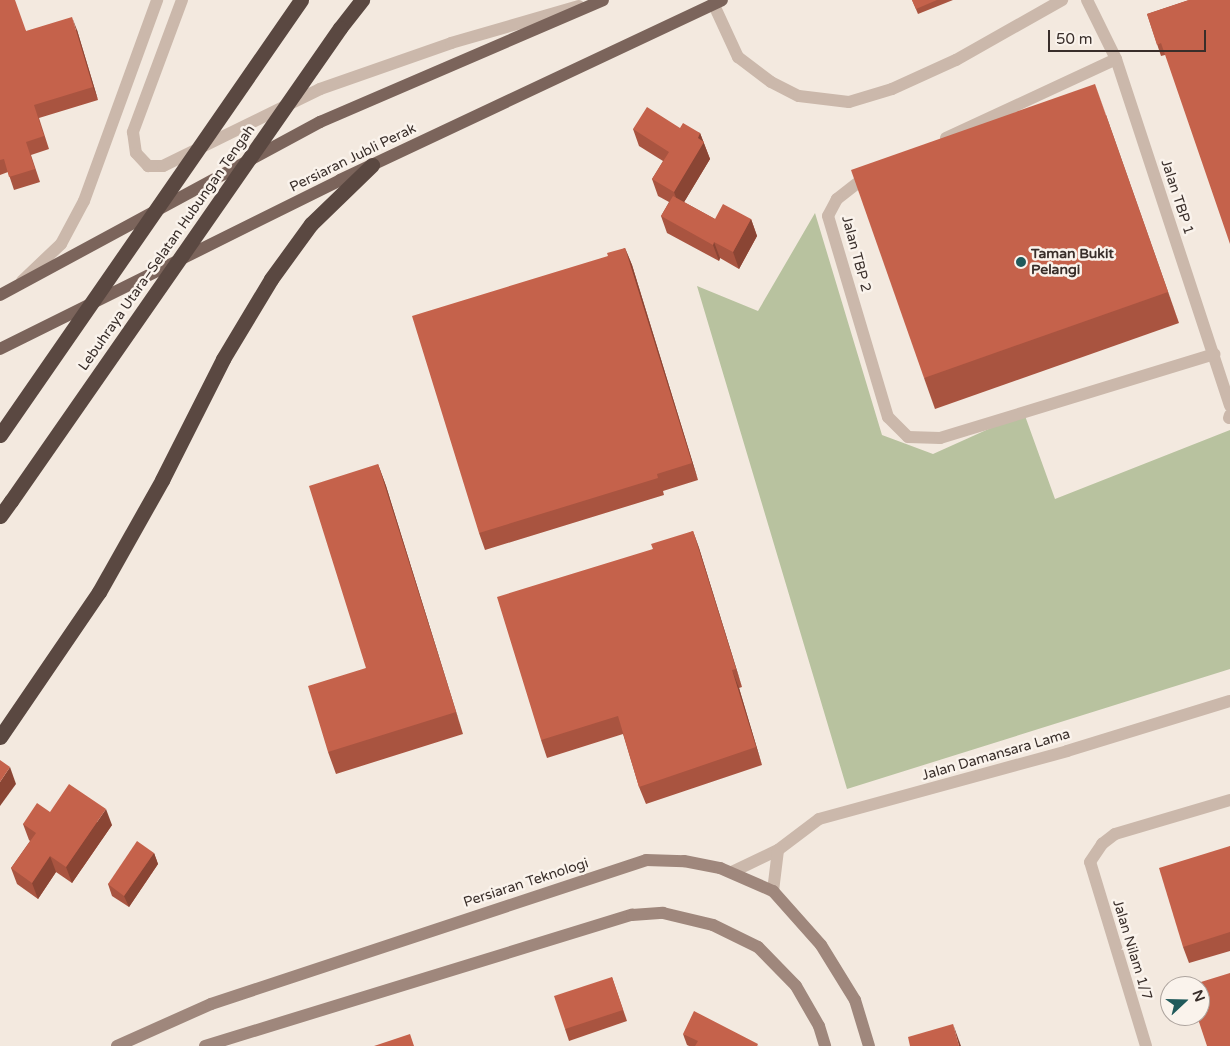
<!DOCTYPE html>
<html>
<head>
<meta charset="utf-8">
<style>
	body { margin:0 }
	#map { position:relative; width:1230px; height:1046px; overflow:hidden; background:#f3e9df; font-family:"Varela Round",sans-serif }
	div>[style] { position:absolute }
	[style*='--x'] { left:calc(var(--x)*1px); top:calc(var(--y)*1px); width:calc(var(--w)*1px); rotate:calc(var(--a)*1deg) }
	.green>* { inset:0; background:#b8c29f }
	.street>* { height:12px; margin:-6px; padding:0 6px; transform-origin:6px; border-radius:6px; background:#cbb8ab }
	.secondary>* { height:12px; margin:-6px; padding:0 6px; transform-origin:6px; border-radius:6px; background:#9f877c }
	.primary>* { height:12px; margin:-6px; padding:0 6px; transform-origin:6px; border-radius:6px; background:#7b645b }
	.highway>* { height:15px; margin:-7.5px; padding:0 7.5px; transform-origin:7.5px; border-radius:7.5px; background:#5a4841 }
	.highway-bridge>* { height:15px; margin:-7.5px; padding:0 7.5px; transform-origin:7.5px; border-radius:7.5px; background:#5a4841 }
	.wall>* { inset:0; background:#a95440 }
	.shaded-wall>* { inset:0; background:#8a4534 }
	.building>* { inset:0; background:#c5624b }
	.dots>* { width:14px; height:14px; translate:-50% -50%; box-sizing:border-box; border:2px solid #faf3ec; border-radius:50% }
	span { translate:-50% -50%; white-space:nowrap; text-align:center; line-height:1.15; -webkit-text-stroke:5px #faf3ec; paint-order:stroke }
	.street-label { font-size:14px; color:#392e2a }
	.poi-label { font-size:14px; color:#392e2a; font-weight:700 }
	.left { translate:0 -50%; text-align:left }
	.north { position:absolute; left:1160px; top:976px; width:50px; height:50px; box-sizing:border-box; background:#faf3ec; border:1px solid #ada49e; border-radius:50%; rotate:69deg; font-size:14px; font-weight:700; line-height:20px; text-align:center; color:#392e2a }
	.north::after { content:''; display:block; margin:auto; width:18px; height:22px; background:#205a5b; clip-path:polygon(50% 0,100% 100%,50% 72%,0 100%) }
	.scale { position:absolute; left:1048px; top:30px; width:158px; height:22px; box-sizing:border-box; border:2px solid #392e2a; border-top:0; padding-left:6px; font-size:15px; line-height:18px; white-space:nowrap; color:#392e2a; -webkit-text-stroke:4px #faf3ec; paint-order:stroke }
</style>
</head>
<body>
<div id="map">
	<div class="green">
		<i style="clip-path:polygon(815px 213px,882px 435px,933px 454px,1024px 413px,1055px 499px,1230px 430px,1230px 669px,847px 789px,697px 286px,758px 311px)"></i>
	</div>
	<div class="street">
		<i style="--x:182;--y:0;--w:141;--a:110.4"></i>
		<i style="--x:133;--y:132;--w:21;--a:82"></i>
		<i style="--x:136;--y:153;--w:18;--a:47"></i>
		<i style="--x:148;--y:166;--w:15;--a:0"></i>
		<i style="--x:163;--y:166;--w:175;--a:-26.1"></i>
		<i style="--x:320;--y:89;--w:139;--a:-19.3"></i>
		<i style="--x:451;--y:43;--w:133;--a:-16.1"></i>
		<i style="--x:1087;--y:0;--w:66;--a:63.8"></i>
		<i style="--x:1116;--y:59;--w:365;--a:71.8"></i>
		<i style="--x:713;--y:3;--w:60;--a:65.2"></i>
		<i style="--x:738;--y:57;--w:41;--a:37.1"></i>
		<i style="--x:771;--y:82;--w:31;--a:27"></i>
		<i style="--x:799;--y:96;--w:50;--a:6.8"></i>
		<i style="--x:849;--y:102;--w:45;--a:-16.8"></i>
		<i style="--x:892;--y:89;--w:70;--a:-24.4"></i>
		<i style="--x:956;--y:60;--w:122;--a:-29.5"></i>
		<i style="--x:946;--y:138;--w:187;--a:-24.9"></i>
		<i style="--x:869;--y:174;--w:41;--a:142"></i>
		<i style="--x:837;--y:199;--w:19;--a:118"></i>
		<i style="--x:828;--y:216;--w:210;--a:73.4"></i>
		<i style="--x:888;--y:417;--w:28;--a:45"></i>
		<i style="--x:908;--y:437;--w:32;--a:2"></i>
		<i style="--x:940;--y:438;--w:287;--a:-17"></i>
		<i style="--x:22;--y:281;--w:54;--a:-43.5"></i>
		<i style="--x:61;--y:244;--w:49;--a:-61.9"></i>
		<i style="--x:84;--y:201;--w:214;--a:-70"></i>
		<i style="--x:1229;--y:418;--w:3;--a:-72"></i>
		<i style="--x:732;--y:872;--w:51;--a:-25.6"></i>
		<i style="--x:778;--y:850;--w:51;--a:-37.1"></i>
		<i style="--x:819;--y:819;--w:257;--a:-15.3"></i>
		<i style="--x:1067;--y:751;--w:170;--a:-17.1"></i>
		<i style="--x:773;--y:891;--w:41;--a:-83"></i>
		<i style="--x:1146;--y:1046;--w:192;--a:-106.9"></i>
		<i style="--x:1090;--y:862;--w:22;--a:-56"></i>
		<i style="--x:1102;--y:844;--w:16;--a:-38"></i>
		<i style="--x:1115;--y:834;--w:120;--a:-16.5"></i>
	</div>
	<div class="secondary">
		<i style="--x:117;--y:1046;--w:103;--a:-24.1"></i>
		<i style="--x:211;--y:1004;--w:458;--a:-18.3"></i>
		<i style="--x:646;--y:860;--w:38;--a:2"></i>
		<i style="--x:684;--y:861;--w:37;--a:11"></i>
		<i style="--x:720;--y:868;--w:58;--a:23.5"></i>
		<i style="--x:773;--y:891;--w:72;--a:48.4"></i>
		<i style="--x:821;--y:945;--w:65;--a:58.3"></i>
		<i style="--x:855;--y:1000;--w:48;--a:73.1"></i>
		<i style="--x:205;--y:1046;--w:447;--a:-17.1"></i>
		<i style="--x:632;--y:915;--w:31;--a:-4"></i>
		<i style="--x:663;--y:913;--w:51;--a:13.5"></i>
		<i style="--x:713;--y:925;--w:50;--a:26.1"></i>
		<i style="--x:758;--y:947;--w:54;--a:45.7"></i>
		<i style="--x:796;--y:986;--w:46;--a:60.1"></i>
		<i style="--x:819;--y:1026;--w:21;--a:73"></i>
	</div>
	<div class="primary">
		<i style="--x:0;--y:295;--w:364;--a:-28.4"></i>
		<i style="--x:320;--y:122;--w:308;--a:-23.3"></i>
		<i style="--x:0;--y:349;--w:380;--a:-26.4"></i>
		<i style="--x:340;--y:180;--w:422;--a:-25.2"></i>
	</div>
	<div class="highway">
		<i style="--x:340;--y:28;--w:36;--a:-52"></i>
		<i style="--x:0;--y:516;--w:19;--a:-54"></i>
		<i style="--x:0;--y:737;--w:176;--a:-55.7"></i>
		<i style="--x:99;--y:592;--w:129;--a:-60.6"></i>
		<i style="--x:162;--y:480;--w:136;--a:-63.2"></i>
		<i style="--x:223;--y:359;--w:93;--a:-59"></i>
		<i style="--x:271;--y:279;--w:68;--a:-54"></i>
		<i style="--x:311;--y:224;--w:85;--a:-44"></i>
	</div>
	<div class="highway-bridge">
		<i style="--x:0;--y:435;--w:529;--a:-55.32"></i>
		<i style="--x:11;--y:501;--w:576;--a:-55.18"></i>
	</div>
	<div class="wall">
		<i style="clip-path:polygon(0 0,26px 31px,77px 30px,98px 100px,39px 118px,49px 149px,31px 155px,40px 182px,14px 190px,8px 172px,0 175px)"></i>
		<i style="clip-path:polygon(912px 0,953px 0,918px 14px)"></i>
		<i style="clip-path:polygon(1189px 0,1165px 55px,1161px 56px,1147px 14px)"></i>
		<i style="clip-path:polygon(1106px 115px,1179px 323px,935px 409px,924px 378px)"></i>
		<i style="clip-path:polygon(680px 128px,700px 133px,710px 159px,684px 202px,715px 219px,751px 219px,757px 236px,739px 269px,720px 258px,719px 261px,667px 233px,661px 216px,669px 202px,658px 196px,652px 179px,663px 161px,639px 146px,633px 129px)"></i>
		<i style="clip-path:polygon(625px 248px,632px 265px,698px 480px,663px 491px,664px 495px,485px 550px,479px 533px,608px 256px)"></i>
		<i style="clip-path:polygon(378px 464px,386px 486px,463px 734px,336px 774px,328px 752px,366px 668px)"></i>
		<i style="clip-path:polygon(693px 531px,699px 548px,742px 687px,739px 688px,762px 765px,646px 804px,639px 787px,623px 734px,547px 758px,541px 740px,653px 549px)"></i>
		<i style="clip-path:polygon(50px 812px,112px 825px,72px 883px,56px 872px,38px 899px,17px 884px,11px 868px,30px 841px,29px 840px,23px 824px)"></i>
		<i style="clip-path:polygon(1230px 846px,1230px 951px,1189px 963px,1183px 947px)"></i>
		<i style="clip-path:polygon(154px 853px,158px 864px,129px 907px,112px 896px,108px 884px)"></i>
		<i style="clip-path:polygon(612px 977px,627px 1021px,569px 1041px,565px 1029px)"></i>
		<i style="clip-path:polygon(683px 1034px,759px 1046px,689px 1046px,687px 1045px)"></i>
	</div>
	<div class="shaded-wall">
		<i style="clip-path:polygon(72px 17px,77px 30px,98px 100px,93px 87px)"></i>
		<i style="clip-path:polygon(1095px 84px,1106px 115px,1179px 323px,1168px 292px)"></i>
		<i style="clip-path:polygon(700px 133px,710px 159px,680px 209px,674px 192px)"></i>
		<i style="clip-path:polygon(751px 219px,757px 236px,739px 269px,733px 252px)"></i>
		<i style="clip-path:polygon(714px 242px,720px 258px,719px 261px,713px 245px)"></i>
		<i style="clip-path:polygon(625px 248px,632px 265px,698px 480px,692px 463px)"></i>
		<i style="clip-path:polygon(378px 464px,386px 486px,463px 734px,456px 712px)"></i>
		<i style="clip-path:polygon(693px 531px,699px 548px,742px 687px,736px 669px)"></i>
		<i style="clip-path:polygon(732px 670px,739px 688px,762px 765px,756px 747px)"></i>
		<i style="clip-path:polygon(10px 767px,16px 784px,0 806px,0 782px)"></i>
		<i style="clip-path:polygon(106px 809px,112px 825px,72px 883px,66px 867px)"></i>
		<i style="clip-path:polygon(154px 853px,158px 864px,129px 907px,124px 896px)"></i>
		<i style="clip-path:polygon(50px 856px,56px 872px,38px 899px,32px 883px)"></i>
		<i style="clip-path:polygon(953px 1024px,961px 1046px,959px 1046px)"></i>
	</div>
	<div class="building">
		<i style="clip-path:polygon(0 0,15px 0,26px 31px,72px 17px,93px 87px,34px 105px,44px 136px,26px 142px,35px 169px,9px 177px,4px 159px,0 160px)"></i>
		<i style="clip-path:polygon(912px 0,937px 0,916px 9px)"></i>
		<i style="clip-path:polygon(1189px 0,1230px 0,1230px 244px,1161px 43px,1157px 45px,1147px 14px)"></i>
		<i style="clip-path:polygon(1095px 84px,1168px 292px,924px 378px,851px 170px)"></i>
		<i style="clip-path:polygon(647px 107px,680px 128px,683px 123px,700px 133px,698px 138px,704px 142px,674px 192px,652px 179px,669px 152px,633px 129px)"></i>
		<i style="clip-path:polygon(673px 196px,715px 219px,723px 204px,751px 219px,733px 252px,714px 242px,713px 245px,661px 216px)"></i>
		<i style="clip-path:polygon(625px 248px,692px 463px,657px 474px,658px 478px,479px 533px,412px 316px,608px 256px,607px 253px)"></i>
		<i style="clip-path:polygon(378px 464px,456px 712px,328px 752px,308px 686px,366px 668px,309px 486px)"></i>
		<i style="clip-path:polygon(693px 531px,736px 669px,732px 670px,756px 747px,639px 787px,618px 716px,541px 740px,497px 597px,653px 549px,651px 544px)"></i>
		<i style="clip-path:polygon(0 760px,10px 767px,0 782px)"></i>
		<i style="clip-path:polygon(69px 784px,106px 809px,66px 867px,50px 856px,32px 883px,11px 868px,36px 833px,23px 824px,37px 803px,50px 812px)"></i>
		<i style="clip-path:polygon(137px 841px,154px 853px,124px 896px,108px 884px)"></i>
		<i style="clip-path:polygon(1230px 846px,1230px 932px,1183px 947px,1159px 868px)"></i>
		<i style="clip-path:polygon(1230px 973px,1230px 1046px,1207px 1046px,1197px 1016px,1200px 1016px,1200px 986px,1188px 986px)"></i>
		<i style="clip-path:polygon(612px 977px,623px 1010px,565px 1029px,554px 996px)"></i>
		<i style="clip-path:polygon(694px 1011px,758px 1044px,757px 1046px,695px 1046px,698px 1041px,683px 1034px)"></i>
		<i style="clip-path:polygon(953px 1024px,959px 1046px,910px 1046px,908px 1037px)"></i>
		<i style="clip-path:polygon(410px 1034px,414px 1046px,374px 1046px)"></i>
	</div>
	<div class="dots">
		<i style="left:1021px;top:262px;background:#205a5b"></i>
	</div>
	<div class="street-label">
		<span style="left:353px;top:158px;rotate:-26deg">Persiaran Jubli Perak</span>
		<span style="left:1177px;top:197px;rotate:72deg">Jalan TBP 1</span>
		<span style="left:167px;top:248px;rotate:-55deg">Lebuhraya Utara–Selatan Hubungan Tengah</span>
		<span style="left:856px;top:254px;rotate:75deg">Jalan TBP 2</span>
		<span style="left:996px;top:755px;rotate:-16deg">Jalan Damansara Lama</span>
		<span style="left:526px;top:883px;rotate:-18deg">Persiaran Teknologi</span>
		<span style="left:1132px;top:950px;rotate:73deg">Jalan Nilam 1/7</span>
	</div>
	<div class="poi-label">
		<span class="left" style="left:1031px;top:262px">Taman Bukit<br>Pelangi</span>
	</div>
	<div class="north">N</div>
	<div class="scale">50 m</div>
</div>
</body>
</html>
